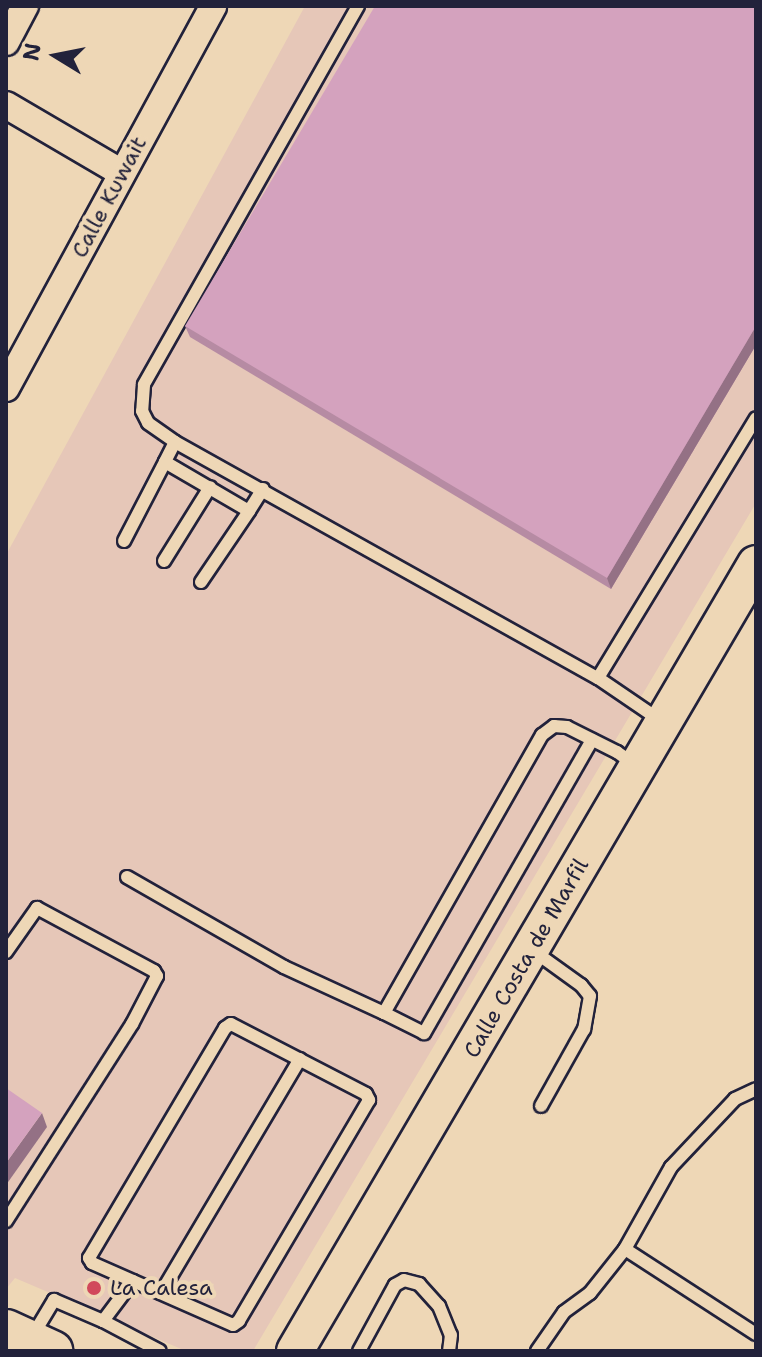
<!DOCTYPE html>
<html>
<head>
<meta charset="utf-8">
<style>
	body { margin:0 }
	#map { position:relative; width:762px; height:1357px; overflow:hidden; background:#eed7b6; font-family:"Shantell Sans",sans-serif }
	div>[style] { position:absolute }
	[style*='--x'] { left:calc(var(--x)*1px); top:calc(var(--y)*1px); width:calc(var(--w)*1px); rotate:calc(var(--a)*1deg) }
	.built>* { inset:0; background:#e6c7b8 }
	.roads { filter:drop-shadow(2px 0 #22223b) drop-shadow(-2px 0 #22223b) drop-shadow(0 2px #22223b) drop-shadow(0 -2px #22223b) }
	.lane>* { height:12px; margin:-6px; padding:0 6px; transform-origin:6px; border-radius:6px; background:#eed7b6 }
	.street>* { height:26px; margin:-13px; padding:0 13px; transform-origin:13px; border-radius:13px; background:#eed7b6 }
	.secondary>* { height:36px; margin:-18px; padding:0 18px; transform-origin:18px; border-radius:18px; background:#eed7b6 }
	.primary>* { height:40px; margin:-20px; padding:0 20px; transform-origin:20px; border-radius:20px; background:#eed7b6 }
	.wall>* { inset:0; background:#b68ba3 }
	.shaded-wall>* { inset:0; background:#947185 }
	.building>* { inset:0; background:#d4a2be }
	.dots>* { width:22px; height:22px; translate:-50% -50%; box-sizing:border-box; border:4px solid #eed7b6; border-radius:50% }
	span { translate:-50% -50%; white-space:nowrap; text-align:center; line-height:1.15; -webkit-text-stroke:8px #eed7b6; paint-order:stroke }
	.street-label { font-size:22px; color:#22223b }
	.poi-label { font-size:22px; color:#22223b }
	.left { translate:0 -50%; text-align:left }
	.frame { position:absolute; inset:0; border:8px solid #22223b; pointer-events:none }
	.north { position:absolute; left:16px; top:16px; width:80px; height:80px; -webkit-text-stroke:6px #eed7b6; paint-order:stroke; rotate:280deg; font-size:22px; font-weight:700; line-height:32px; text-align:center; color:#22223b }
	.north::after { content:''; display:block; margin:auto; width:28px; height:36px; background:#22223b; clip-path:polygon(50% 0,100% 100%,50% 72%,0 100%) }
</style>
</head>
<body>
<div id="map">
	<div class="built">
		<i style="clip-path:polygon(305px 6px,756px 6px,756px 503px,253px 1351px,186px 1351px,15px 1278px,6px 1289px,6px 555px)"></i>
	</div>
	<div class="roads">
		<div class="lane">
			<i style="--x:358;--y:6;--w:435;--a:119.5"></i>
			<i style="--x:144;--y:385;--w:26;--a:94"></i>
			<i style="--x:142;--y:411;--w:13;--a:63"></i>
			<i style="--x:148;--y:423;--w:33;--a:35"></i>
			<i style="--x:175;--y:442;--w:484;--a:29.2"></i>
			<i style="--x:598;--y:678;--w:76;--a:34.3"></i>
			<i style="--x:175;--y:442;--w:22;--a:117"></i>
			<i style="--x:165;--y:462;--w:97;--a:30.3"></i>
			<i style="--x:249;--y:511;--w:26;--a:-58"></i>
			<i style="--x:124;--y:541;--w:89;--a:-62.6"></i>
			<i style="--x:164;--y:561;--w:87;--a:-58.1"></i>
			<i style="--x:201;--y:582;--w:86;--a:-55.9"></i>
			<i style="--x:598;--y:678;--w:304;--a:-58.7"></i>
			<i style="--x:592;--y:740;--w:338;--a:119.8"></i>
			<i style="--x:424;--y:1033;--w:45;--a:-153.4"></i>
			<i style="--x:384;--y:1013;--w:320;--a:-60.4"></i>
			<i style="--x:542;--y:735;--w:15;--a:-37"></i>
			<i style="--x:554;--y:726;--w:13;--a:4"></i>
			<i style="--x:567;--y:727;--w:56;--a:26.6"></i>
			<i style="--x:617;--y:752;--w:22;--a:36"></i>
			<i style="--x:127;--y:877;--w:181;--a:29.8"></i>
			<i style="--x:284;--y:967;--w:110;--a:24.7"></i>
			<i style="--x:6;--y:952;--w:54;--a:-54.8"></i>
			<i style="--x:37;--y:908;--w:133;--a:28.3"></i>
			<i style="--x:154;--y:971;--w:6;--a:59"></i>
			<i style="--x:157;--y:976;--w:54;--a:117.5"></i>
			<i style="--x:132;--y:1024;--w:234;--a:122.6"></i>
			<i style="--x:535;--y:952;--w:57;--a:35.7"></i>
			<i style="--x:581;--y:985;--w:14;--a:51"></i>
			<i style="--x:590;--y:996;--w:34;--a:100"></i>
			<i style="--x:584;--y:1029;--w:88;--a:119.2"></i>
			<i style="--x:231;--y:1024;--w:152;--a:27.4"></i>
			<i style="--x:366;--y:1094;--w:7;--a:63"></i>
			<i style="--x:369;--y:1100;--w:256;--a:120.5"></i>
			<i style="--x:239;--y:1321;--w:7;--a:146"></i>
			<i style="--x:233;--y:1325;--w:154;--a:-156.3"></i>
			<i style="--x:92;--y:1263;--w:6;--a:-121"></i>
			<i style="--x:89;--y:1258;--w:267;--a:-59.4"></i>
			<i style="--x:225;--y:1028;--w:7;--a:-34"></i>
			<i style="--x:625;--y:1249;--w:156;--a:33"></i>
			<i style="--x:161;--y:1293;--w:272;--a:-59.3"></i>
			<i style="--x:103;--y:1321;--w:64;--a:27.8"></i>
			<i style="--x:33;--y:1335;--w:41;--a:-59"></i>
			<i style="--x:54;--y:1300;--w:53;--a:23.2"></i>
			<i style="--x:103;--y:1321;--w:50;--a:-53.1"></i>
			<i style="--x:359;--y:1351;--w:75;--a:-61.4"></i>
			<i style="--x:395;--y:1285;--w:10;--a:-29"></i>
			<i style="--x:404;--y:1280;--w:16;--a:15"></i>
			<i style="--x:419;--y:1284;--w:30;--a:48"></i>
			<i style="--x:439;--y:1306;--w:31;--a:68"></i>
			<i style="--x:451;--y:1335;--w:16;--a:97"></i>
			<i style="--x:537;--y:1351;--w:47;--a:-55.3"></i>
			<i style="--x:564;--y:1312;--w:32;--a:-36"></i>
			<i style="--x:590;--y:1293;--w:56;--a:-51.5"></i>
			<i style="--x:625;--y:1249;--w:94;--a:-60.7"></i>
			<i style="--x:671;--y:1167;--w:93;--a:-46.7"></i>
			<i style="--x:735;--y:1099;--w:23;--a:-25"></i>
		</div>
		<div class="street">
			<i style="--x:6;--y:42;--w:41;--a:-62.2"></i>
			<i style="--x:6;--y:105;--w:134;--a:30.4"></i>
			<i style="--x:6;--y:388;--w:434;--a:-61.5"></i>
		</div>
		<div class="secondary">
			<i style="--x:295;--y:1351;--w:912;--a:-59.64"></i>
		</div>
		<div class="primary">
			<i style="--x:6;--y:1330;--w:51;--a:24.5"></i>
		</div>
	</div>
	<div class="wall">
		<i style="clip-path:polygon(756px 7px,756px 345px,611px 589px,190px 337px,185px 326px)"></i>
	</div>
	<div class="shaded-wall">
		<i style="clip-path:polygon(756px 326px,756px 345px,611px 589px,607px 578px)"></i>
		<i style="clip-path:polygon(42px 1113px,47px 1127px,6px 1185px,6px 1163px)"></i>
	</div>
	<div class="building">
		<i style="clip-path:polygon(375px 6px,754px 6px,756px 7px,756px 326px,607px 578px,185px 326px)"></i>
		<i style="clip-path:polygon(6px 1088px,42px 1113px,6px 1163px)"></i>
	</div>
	<div class="dots">
		<i style="left:94px;top:1288px;background:#d1495b"></i>
	</div>
	<div class="street-label">
		<span style="left:109px;top:197px;rotate:-62deg">Calle Kuwait</span>
		<span style="left:526px;top:958px;rotate:-60deg">Calle Costa de Marfil</span>
	</div>
	<div class="poi-label">
		<span class="left" style="left:110px;top:1288px">La Calesa</span>
	</div>
	<div class="frame"></div>
	<div class="north">N</div>
</div>
</body>
</html>
